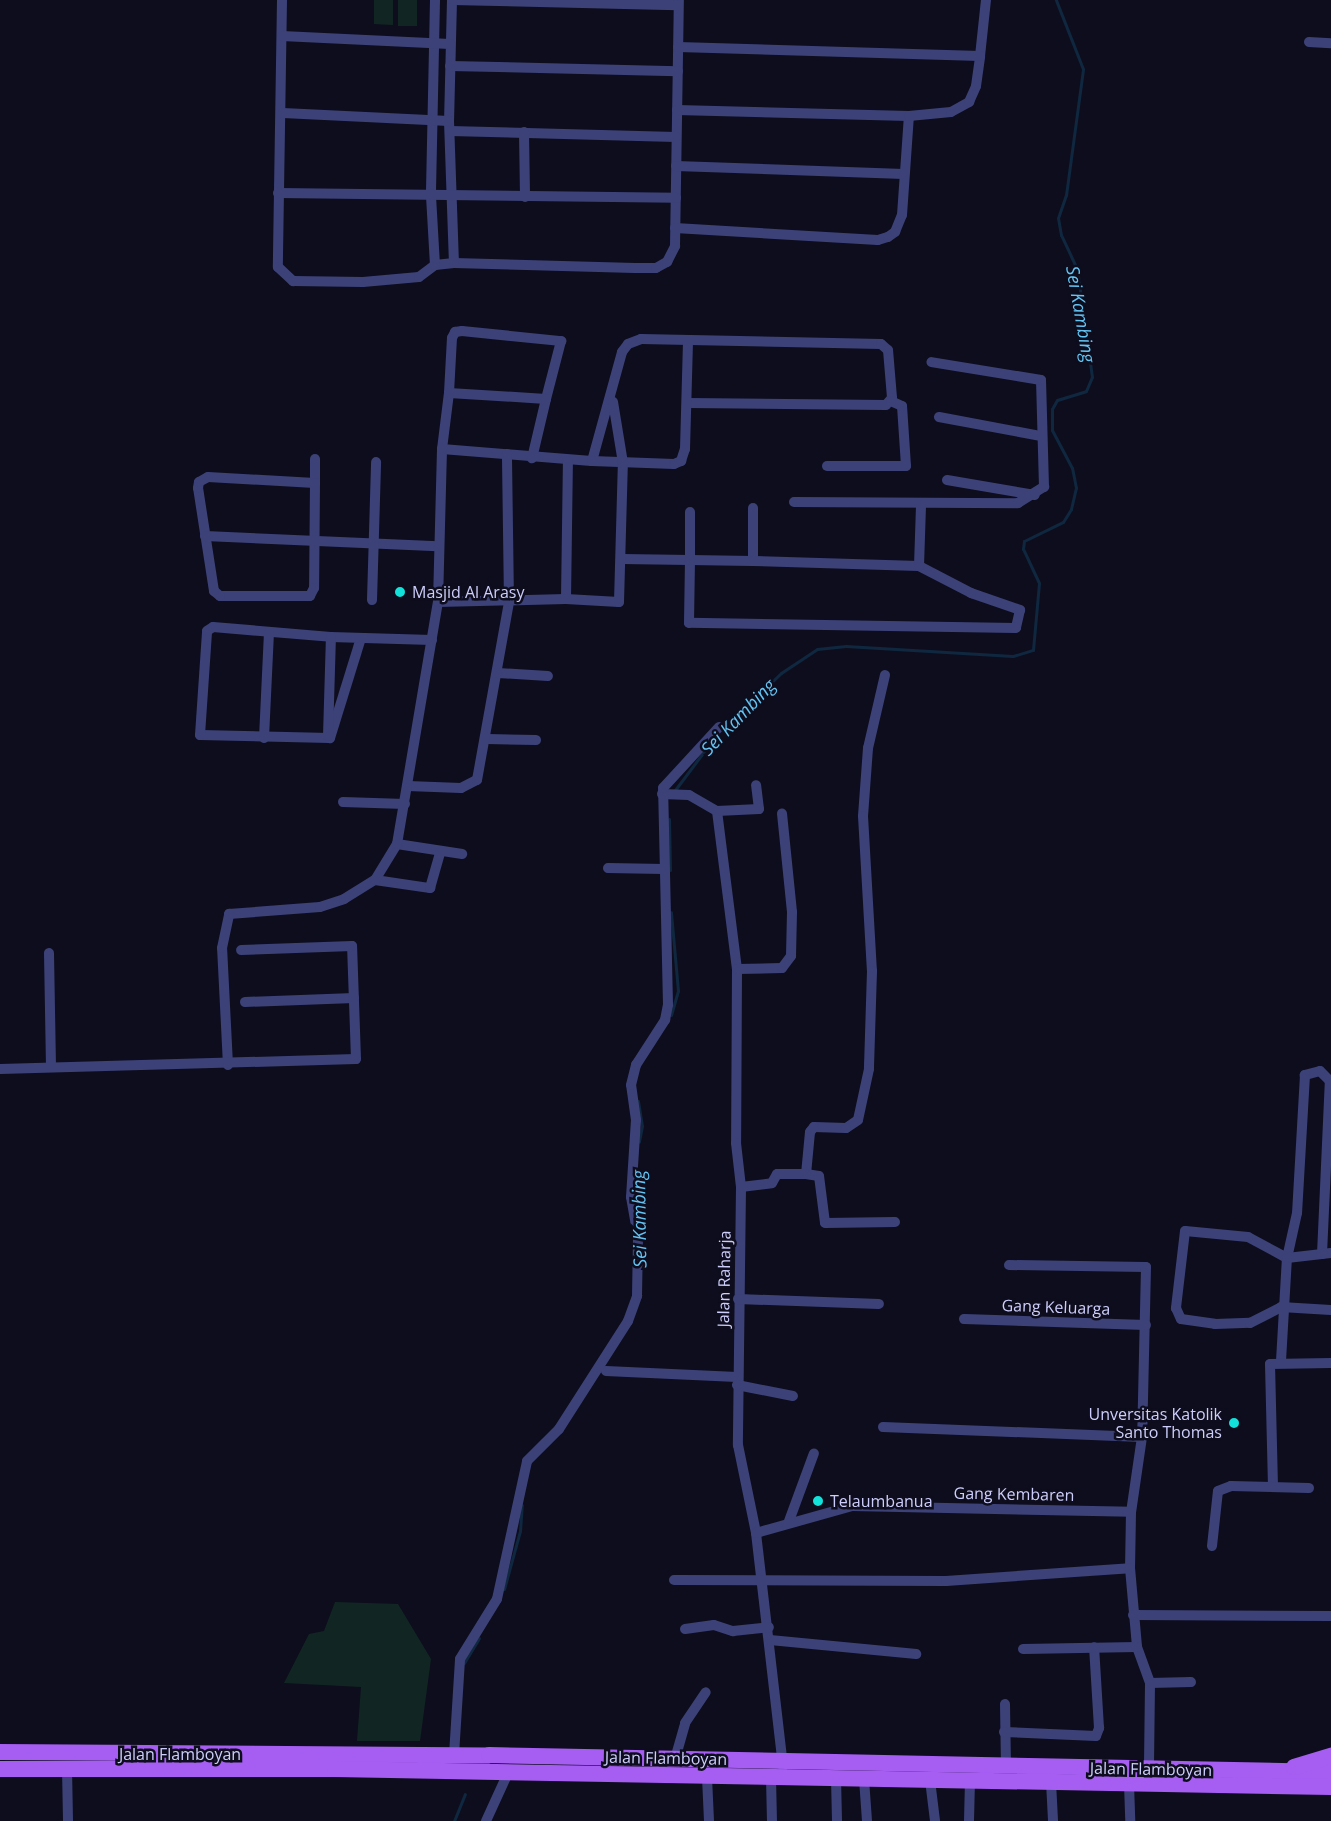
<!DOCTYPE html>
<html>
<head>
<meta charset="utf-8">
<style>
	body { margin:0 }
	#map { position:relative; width:1331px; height:1821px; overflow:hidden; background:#0e0d1d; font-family:"Open Sans",sans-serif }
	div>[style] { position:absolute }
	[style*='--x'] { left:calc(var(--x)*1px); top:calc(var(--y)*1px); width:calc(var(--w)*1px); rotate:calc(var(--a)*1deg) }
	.green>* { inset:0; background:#112623 }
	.stream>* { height:3px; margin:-1.5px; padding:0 1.5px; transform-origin:1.5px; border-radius:1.5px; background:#0f283f }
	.minor>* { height:10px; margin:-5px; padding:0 5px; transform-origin:5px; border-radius:5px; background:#3c4278 }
	.primary>* { height:16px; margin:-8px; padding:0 8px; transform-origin:8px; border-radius:8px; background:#a65df2 }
	.dots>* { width:16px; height:16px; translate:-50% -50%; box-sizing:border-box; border:3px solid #0e0d1d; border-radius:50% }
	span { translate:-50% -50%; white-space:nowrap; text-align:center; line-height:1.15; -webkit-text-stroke:5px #0e0d1d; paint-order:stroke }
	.poi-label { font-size:16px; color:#cdcefb }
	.left { translate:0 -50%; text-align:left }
	.right { translate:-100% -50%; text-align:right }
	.street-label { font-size:16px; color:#cdcefb }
	.water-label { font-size:18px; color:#63c4f3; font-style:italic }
</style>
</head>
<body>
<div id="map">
	<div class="green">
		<i style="clip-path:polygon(374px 0,393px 0,393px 25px,374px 24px)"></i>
		<i style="clip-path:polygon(398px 0,417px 0,417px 26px,398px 26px)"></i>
		<i style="clip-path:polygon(335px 1602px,398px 1604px,431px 1659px,420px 1741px,357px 1741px,361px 1687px,284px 1683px,309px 1634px,324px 1631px)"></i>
	</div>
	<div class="stream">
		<i style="--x:723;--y:729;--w:81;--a:-44"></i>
		<i style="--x:781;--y:673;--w:43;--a:-33.7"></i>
		<i style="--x:817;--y:649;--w:29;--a:-6"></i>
		<i style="--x:846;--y:646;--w:167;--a:3.4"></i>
		<i style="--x:1013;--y:656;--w:21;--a:-17"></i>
		<i style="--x:1033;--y:650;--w:67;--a:-84.9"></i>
		<i style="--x:1039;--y:583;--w:38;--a:-115"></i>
		<i style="--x:1023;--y:549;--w:8;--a:-83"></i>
		<i style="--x:1024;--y:541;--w:43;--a:-26"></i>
		<i style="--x:1063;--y:522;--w:15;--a:-58"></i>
		<i style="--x:1071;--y:509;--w:22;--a:-77"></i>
		<i style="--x:1076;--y:488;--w:20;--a:-101"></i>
		<i style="--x:1072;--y:468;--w:43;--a:-117.8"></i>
		<i style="--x:1052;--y:430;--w:21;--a:-90"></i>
		<i style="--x:1052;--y:409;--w:10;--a:-61"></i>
		<i style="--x:1057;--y:400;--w:30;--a:-17"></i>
		<i style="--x:1086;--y:391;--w:15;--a:-67"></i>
		<i style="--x:1092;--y:377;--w:109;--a:-97.9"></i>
		<i style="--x:1077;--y:269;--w:38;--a:-115"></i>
		<i style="--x:1061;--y:235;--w:17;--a:-100"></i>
		<i style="--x:1058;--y:218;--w:24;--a:-71"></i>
		<i style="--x:1066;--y:195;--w:127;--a:-82.3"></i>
		<i style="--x:1083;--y:69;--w:74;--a:-111.4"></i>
		<i style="--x:675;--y:790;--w:50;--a:-53.1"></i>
		<i style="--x:669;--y:819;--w:51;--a:88.9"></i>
		<i style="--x:671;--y:1015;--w:25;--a:-74"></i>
		<i style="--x:678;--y:991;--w:79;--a:-95.1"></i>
		<i style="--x:638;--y:1101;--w:25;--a:81"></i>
		<i style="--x:642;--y:1126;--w:16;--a:101"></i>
		<i style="--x:504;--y:1589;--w:60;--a:-74.6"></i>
		<i style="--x:520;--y:1531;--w:26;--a:-86"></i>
		<i style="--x:464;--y:1663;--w:29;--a:-59"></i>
		<i style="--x:454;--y:1821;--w:29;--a:-68"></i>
	</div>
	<div class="minor">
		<i style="--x:282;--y:0;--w:267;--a:90.9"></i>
		<i style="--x:278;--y:267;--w:21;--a:43"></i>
		<i style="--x:293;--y:281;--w:70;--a:0.8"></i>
		<i style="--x:363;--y:282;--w:56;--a:-5.1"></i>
		<i style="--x:419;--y:277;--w:20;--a:-37"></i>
		<i style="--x:435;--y:265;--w:19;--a:-6"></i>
		<i style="--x:454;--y:263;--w:181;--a:1.6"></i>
		<i style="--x:635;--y:268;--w:21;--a:0"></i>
		<i style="--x:656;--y:268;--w:13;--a:-29"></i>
		<i style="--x:667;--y:262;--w:18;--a:-63"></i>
		<i style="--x:675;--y:246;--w:246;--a:-89.1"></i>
		<i style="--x:435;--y:0;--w:196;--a:91.2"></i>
		<i style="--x:431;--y:196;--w:69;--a:86.7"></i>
		<i style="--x:452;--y:0;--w:121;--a:91.4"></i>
		<i style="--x:449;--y:121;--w:142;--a:88"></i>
		<i style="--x:452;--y:0;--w:226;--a:1.3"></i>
		<i style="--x:282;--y:36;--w:168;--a:2.7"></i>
		<i style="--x:1309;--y:42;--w:22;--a:3"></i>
		<i style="--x:980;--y:56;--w:56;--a:-83.9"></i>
		<i style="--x:450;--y:66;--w:228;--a:1.3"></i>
		<i style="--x:677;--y:110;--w:232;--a:1.5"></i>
		<i style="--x:283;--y:113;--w:166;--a:2.8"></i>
		<i style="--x:450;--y:131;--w:226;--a:1.5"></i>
		<i style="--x:524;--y:132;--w:65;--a:89.1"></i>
		<i style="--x:676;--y:166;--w:228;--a:2"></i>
		<i style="--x:278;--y:193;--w:398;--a:0.7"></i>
		<i style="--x:675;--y:228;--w:203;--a:3.4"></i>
		<i style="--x:878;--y:240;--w:10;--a:-17"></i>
		<i style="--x:888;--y:237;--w:9;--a:-36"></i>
		<i style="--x:895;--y:232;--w:18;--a:-68"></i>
		<i style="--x:902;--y:215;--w:99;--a:-86"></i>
		<i style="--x:909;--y:116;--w:42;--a:-5.4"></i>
		<i style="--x:951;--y:112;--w:21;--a:-29"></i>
		<i style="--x:969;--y:102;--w:17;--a:-66"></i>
		<i style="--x:976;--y:86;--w:30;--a:-82"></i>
		<i style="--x:980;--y:56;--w:302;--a:-178.3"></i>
		<i style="--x:449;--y:393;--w:55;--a:-86.9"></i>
		<i style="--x:452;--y:338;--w:7;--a:-63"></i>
		<i style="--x:455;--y:332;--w:7;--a:-8"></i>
		<i style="--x:462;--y:331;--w:100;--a:5.8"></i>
		<i style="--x:561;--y:341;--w:60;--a:104.5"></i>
		<i style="--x:939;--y:417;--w:104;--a:10.6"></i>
		<i style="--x:442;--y:449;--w:150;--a:4.6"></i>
		<i style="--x:592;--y:461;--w:113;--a:-74.6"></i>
		<i style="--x:622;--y:352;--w:10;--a:-53"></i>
		<i style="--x:628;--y:344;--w:14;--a:-21"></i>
		<i style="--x:641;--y:339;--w:240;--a:1.2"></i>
		<i style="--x:881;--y:344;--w:9;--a:41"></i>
		<i style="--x:888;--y:350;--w:48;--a:85.2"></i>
		<i style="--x:892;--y:398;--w:9;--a:131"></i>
		<i style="--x:886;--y:405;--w:198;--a:-179.4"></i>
		<i style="--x:315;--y:459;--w:24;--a:90"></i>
		<i style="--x:592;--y:461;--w:82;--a:2.1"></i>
		<i style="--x:674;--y:464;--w:8;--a:-23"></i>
		<i style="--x:681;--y:461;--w:13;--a:-72"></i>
		<i style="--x:685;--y:449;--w:109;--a:-88.4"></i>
		<i style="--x:827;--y:466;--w:79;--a:0"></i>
		<i style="--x:906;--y:466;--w:60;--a:-93.8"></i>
		<i style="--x:902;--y:406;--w:12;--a:-156"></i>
		<i style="--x:208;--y:477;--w:107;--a:3.2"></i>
		<i style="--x:315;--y:483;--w:105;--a:90.5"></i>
		<i style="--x:314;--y:588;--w:9;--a:117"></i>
		<i style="--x:310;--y:596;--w:90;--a:180"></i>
		<i style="--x:220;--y:596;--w:8;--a:-140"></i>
		<i style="--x:214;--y:591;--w:104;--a:-98.8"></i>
		<i style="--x:198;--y:488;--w:6;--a:-81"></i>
		<i style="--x:199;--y:482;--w:10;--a:-29"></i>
		<i style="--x:947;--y:480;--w:89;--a:9.7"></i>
		<i style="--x:794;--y:502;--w:224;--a:0.3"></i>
		<i style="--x:1018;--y:503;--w:31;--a:-32"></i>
		<i style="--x:1044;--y:487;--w:107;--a:-91.6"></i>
		<i style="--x:1041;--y:380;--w:111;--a:-170.7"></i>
		<i style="--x:753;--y:508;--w:53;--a:90"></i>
		<i style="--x:205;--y:536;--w:233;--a:2.5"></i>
		<i style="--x:622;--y:559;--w:68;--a:0.8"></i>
		<i style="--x:690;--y:560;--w:63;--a:0.9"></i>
		<i style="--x:753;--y:561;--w:166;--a:1.7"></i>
		<i style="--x:919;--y:566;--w:59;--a:27.4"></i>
		<i style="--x:971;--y:593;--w:52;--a:19.1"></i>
		<i style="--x:1020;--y:610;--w:18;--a:103"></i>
		<i style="--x:1016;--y:628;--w:327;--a:-179.1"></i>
		<i style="--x:689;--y:623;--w:63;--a:-89.1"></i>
		<i style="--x:690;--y:560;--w:48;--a:-90"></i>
		<i style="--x:919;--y:566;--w:61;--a:-88.1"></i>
		<i style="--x:566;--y:599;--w:138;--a:-89.2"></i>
		<i style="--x:372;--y:600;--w:138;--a:-88.3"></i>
		<i style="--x:438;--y:602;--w:128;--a:-1.3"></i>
		<i style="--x:566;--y:599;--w:53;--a:3.2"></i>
		<i style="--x:619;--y:602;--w:139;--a:-88.4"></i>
		<i style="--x:623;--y:463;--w:62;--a:-99.3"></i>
		<i style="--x:361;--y:638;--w:105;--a:107.2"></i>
		<i style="--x:330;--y:738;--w:130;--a:-178.7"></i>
		<i style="--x:200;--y:735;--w:104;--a:-86.1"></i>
		<i style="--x:207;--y:631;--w:7;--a:-34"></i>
		<i style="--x:213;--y:627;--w:118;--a:4.8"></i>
		<i style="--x:331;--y:637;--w:101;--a:1.7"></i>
		<i style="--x:498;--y:673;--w:50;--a:3.4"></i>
		<i style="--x:885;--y:675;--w:75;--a:103.1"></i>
		<i style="--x:868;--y:748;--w:68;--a:94.2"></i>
		<i style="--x:863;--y:816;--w:155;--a:86.7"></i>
		<i style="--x:872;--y:971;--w:98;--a:91.8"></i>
		<i style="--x:869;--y:1069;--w:52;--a:102.2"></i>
		<i style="--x:858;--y:1120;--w:14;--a:146"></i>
		<i style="--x:846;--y:1128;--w:32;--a:-178"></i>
		<i style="--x:814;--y:1127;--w:6;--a:129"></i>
		<i style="--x:810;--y:1132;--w:42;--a:95.4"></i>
		<i style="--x:806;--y:1174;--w:13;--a:9"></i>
		<i style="--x:819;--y:1176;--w:47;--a:82.7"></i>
		<i style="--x:825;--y:1223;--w:70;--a:-0.8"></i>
		<i style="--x:328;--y:736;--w:99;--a:-88.3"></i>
		<i style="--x:264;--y:738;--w:106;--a:-87.3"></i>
		<i style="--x:487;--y:739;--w:49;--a:1.2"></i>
		<i style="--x:408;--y:786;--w:53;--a:2.2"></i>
		<i style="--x:461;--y:788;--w:18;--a:-27"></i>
		<i style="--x:477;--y:780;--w:181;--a:-79.8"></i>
		<i style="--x:509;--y:602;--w:148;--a:-90.8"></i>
		<i style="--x:662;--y:794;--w:27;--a:2"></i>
		<i style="--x:689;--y:795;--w:32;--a:30"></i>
		<i style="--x:343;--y:802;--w:62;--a:1.8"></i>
		<i style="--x:717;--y:811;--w:159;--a:82.8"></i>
		<i style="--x:737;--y:969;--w:174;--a:90.3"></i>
		<i style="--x:736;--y:1143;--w:44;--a:83.5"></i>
		<i style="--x:741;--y:1187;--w:258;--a:90.7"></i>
		<i style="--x:738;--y:1445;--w:90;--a:78.4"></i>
		<i style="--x:756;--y:1533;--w:235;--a:83.4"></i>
		<i style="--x:717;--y:811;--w:42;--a:-2.7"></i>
		<i style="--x:759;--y:809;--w:24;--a:-97"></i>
		<i style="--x:397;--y:844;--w:66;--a:8.7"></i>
		<i style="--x:608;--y:868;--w:56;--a:1"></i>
		<i style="--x:375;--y:880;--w:56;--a:8.3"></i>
		<i style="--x:430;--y:888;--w:36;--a:-74"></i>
		<i style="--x:49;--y:953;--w:114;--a:89"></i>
		<i style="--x:737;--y:969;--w:45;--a:-1.3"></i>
		<i style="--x:782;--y:968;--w:15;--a:-53"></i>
		<i style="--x:791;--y:956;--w:44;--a:-88.7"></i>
		<i style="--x:792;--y:912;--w:99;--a:-95.8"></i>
		<i style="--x:245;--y:1002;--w:109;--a:-2.1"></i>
		<i style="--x:228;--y:1065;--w:117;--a:-92.9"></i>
		<i style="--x:222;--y:948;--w:35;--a:-78"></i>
		<i style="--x:229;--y:914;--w:91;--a:-4.4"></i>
		<i style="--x:320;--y:907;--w:25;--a:-18"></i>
		<i style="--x:344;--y:899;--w:36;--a:-32"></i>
		<i style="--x:375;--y:880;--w:42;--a:-58.6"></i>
		<i style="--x:397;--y:844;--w:245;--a:-80.4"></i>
		<i style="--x:438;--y:602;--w:153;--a:-88.5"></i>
		<i style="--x:442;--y:449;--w:56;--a:-82.9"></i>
		<i style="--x:449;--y:393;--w:97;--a:3.5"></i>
		<i style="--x:546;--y:399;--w:61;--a:103.3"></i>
		<i style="--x:0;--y:1069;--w:356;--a:-1.6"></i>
		<i style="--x:356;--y:1059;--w:113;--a:-92"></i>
		<i style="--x:352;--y:946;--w:111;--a:177.9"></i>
		<i style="--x:741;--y:1187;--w:31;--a:-7"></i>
		<i style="--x:772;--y:1183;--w:10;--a:-61"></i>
		<i style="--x:777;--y:1174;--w:29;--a:0"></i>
		<i style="--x:1322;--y:1254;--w:173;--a:-87.4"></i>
		<i style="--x:1330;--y:1081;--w:14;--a:-135"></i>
		<i style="--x:1320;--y:1071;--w:16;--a:165"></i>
		<i style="--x:1305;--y:1075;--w:138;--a:93.3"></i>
		<i style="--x:1297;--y:1213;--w:46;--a:102.5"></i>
		<i style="--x:1287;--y:1258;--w:44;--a:-151.7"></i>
		<i style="--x:1248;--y:1237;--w:63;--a:-174.6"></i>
		<i style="--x:1185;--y:1231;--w:78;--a:96.7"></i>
		<i style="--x:1176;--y:1308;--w:12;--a:66"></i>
		<i style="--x:1181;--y:1319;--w:34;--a:8"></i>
		<i style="--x:1215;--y:1324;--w:35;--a:-2"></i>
		<i style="--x:1250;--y:1323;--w:35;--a:-27"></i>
		<i style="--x:1281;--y:1307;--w:50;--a:3.4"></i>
		<i style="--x:1009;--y:1265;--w:137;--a:0.8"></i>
		<i style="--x:1146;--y:1267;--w:170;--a:91.3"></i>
		<i style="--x:1142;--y:1437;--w:76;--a:98.3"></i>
		<i style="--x:1131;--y:1512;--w:56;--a:91"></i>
		<i style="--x:1130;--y:1568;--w:79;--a:84.9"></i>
		<i style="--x:1137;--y:1647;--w:38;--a:70"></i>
		<i style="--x:1150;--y:1683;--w:85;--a:90.7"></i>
		<i style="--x:738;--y:1299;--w:141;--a:2"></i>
		<i style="--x:964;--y:1319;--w:182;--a:1.9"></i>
		<i style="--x:1281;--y:1361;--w:103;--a:-86.7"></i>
		<i style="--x:1287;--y:1258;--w:44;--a:-6.5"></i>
		<i style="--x:606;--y:1371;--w:131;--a:2.6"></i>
		<i style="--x:737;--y:1385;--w:57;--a:11.1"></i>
		<i style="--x:883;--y:1427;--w:259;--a:2.2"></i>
		<i style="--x:1273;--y:1487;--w:123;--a:-91.4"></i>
		<i style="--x:1270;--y:1364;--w:61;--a:-0.9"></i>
		<i style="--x:789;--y:1521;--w:72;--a:-69.8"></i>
		<i style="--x:756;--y:1533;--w:100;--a:-15.7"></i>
		<i style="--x:852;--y:1506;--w:279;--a:1.2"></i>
		<i style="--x:1212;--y:1546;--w:55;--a:-83.8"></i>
		<i style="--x:1218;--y:1491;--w:14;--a:-21"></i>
		<i style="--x:1231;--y:1486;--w:78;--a:1.5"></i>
		<i style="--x:674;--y:1580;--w:272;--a:0.2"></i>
		<i style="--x:946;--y:1581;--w:184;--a:-4"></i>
		<i style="--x:1133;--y:1615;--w:197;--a:0.3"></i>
		<i style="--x:685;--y:1629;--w:29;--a:-8"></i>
		<i style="--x:714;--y:1625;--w:20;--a:18"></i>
		<i style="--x:733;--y:1631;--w:36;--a:-6"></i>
		<i style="--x:770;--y:1640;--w:147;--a:5.5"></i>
		<i style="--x:1023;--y:1649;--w:114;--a:-1"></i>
		<i style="--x:1150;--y:1683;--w:41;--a:-1.4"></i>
		<i style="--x:1005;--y:1704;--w:61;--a:89.1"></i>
		<i style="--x:1004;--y:1732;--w:92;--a:2.5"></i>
		<i style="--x:1096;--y:1736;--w:9;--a:-69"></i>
		<i style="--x:1099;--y:1728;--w:81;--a:-93.5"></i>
		<i style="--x:454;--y:1755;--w:96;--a:-86.4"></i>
		<i style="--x:460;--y:1659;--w:70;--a:-58.3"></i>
		<i style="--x:497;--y:1599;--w:141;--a:-77.7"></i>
		<i style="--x:527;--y:1461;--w:45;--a:-45"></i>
		<i style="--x:559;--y:1429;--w:128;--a:-57.4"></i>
		<i style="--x:628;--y:1321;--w:27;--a:-70"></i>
		<i style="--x:637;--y:1296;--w:59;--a:-89"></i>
		<i style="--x:638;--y:1237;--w:41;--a:-99.9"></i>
		<i style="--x:631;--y:1197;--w:77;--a:-86.3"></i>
		<i style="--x:636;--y:1120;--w:35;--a:-98"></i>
		<i style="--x:631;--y:1085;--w:21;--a:-76"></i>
		<i style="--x:636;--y:1065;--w:54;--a:-57.2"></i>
		<i style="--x:665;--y:1020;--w:15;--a:-79"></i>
		<i style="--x:668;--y:1005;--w:217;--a:-91.3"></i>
		<i style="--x:663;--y:788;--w:83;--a:-47.4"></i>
		<i style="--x:675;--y:1759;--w:37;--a:-74"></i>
		<i style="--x:685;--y:1723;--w:37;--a:-56"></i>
		<i style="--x:67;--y:1768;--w:53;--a:88.9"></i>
		<i style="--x:707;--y:1777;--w:44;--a:87.4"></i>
		<i style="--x:771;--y:1778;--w:43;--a:88.7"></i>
		<i style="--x:836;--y:1779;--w:42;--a:88.6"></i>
		<i style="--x:864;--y:1779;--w:42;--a:85.9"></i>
		<i style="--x:930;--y:1780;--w:41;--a:83"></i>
		<i style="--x:1051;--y:1782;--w:39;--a:87"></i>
		<i style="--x:1129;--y:1784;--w:37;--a:88"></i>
		<i style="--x:486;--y:1821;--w:53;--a:-65.4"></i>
		<i style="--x:969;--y:1821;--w:40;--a:-88.6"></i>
	</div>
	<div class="primary">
		<i style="--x:0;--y:1752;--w:489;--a:0.4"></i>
		<i style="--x:489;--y:1755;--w:842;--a:1.16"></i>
		<i style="--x:1294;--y:1767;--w:39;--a:-17"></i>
		<i style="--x:0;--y:1769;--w:335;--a:0"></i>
		<i style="--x:335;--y:1769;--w:996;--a:1.04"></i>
	</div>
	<div class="dots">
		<i style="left:400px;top:592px;background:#12e2da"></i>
		<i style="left:1234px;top:1423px;background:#12e2da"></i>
		<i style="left:818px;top:1501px;background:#12e2da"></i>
	</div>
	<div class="poi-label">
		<span class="left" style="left:412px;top:592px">Masjid Al Arasy</span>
		<span class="right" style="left:1222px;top:1423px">Unversitas Katolik<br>Santo Thomas</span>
		<span class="left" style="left:830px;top:1501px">Telaumbanua</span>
	</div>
	<div class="street-label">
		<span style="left:724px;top:1279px;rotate:-89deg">Jalan Raharja</span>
		<span style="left:1056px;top:1307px;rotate:2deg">Gang Keluarga</span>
		<span style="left:1014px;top:1494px;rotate:1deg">Gang Kembaren</span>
		<span style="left:180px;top:1754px">Jalan Flamboyan</span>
		<span style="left:666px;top:1758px;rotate:1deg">Jalan Flamboyan</span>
		<span style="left:1151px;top:1769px;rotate:1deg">Jalan Flamboyan</span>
	</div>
	<div class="water-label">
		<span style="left:1081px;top:314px;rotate:80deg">Sei Kambing</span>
		<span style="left:738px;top:717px;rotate:-46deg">Sei Kambing</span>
		<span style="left:639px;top:1219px;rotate:-91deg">Sei Kambing</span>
	</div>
</div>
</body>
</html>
